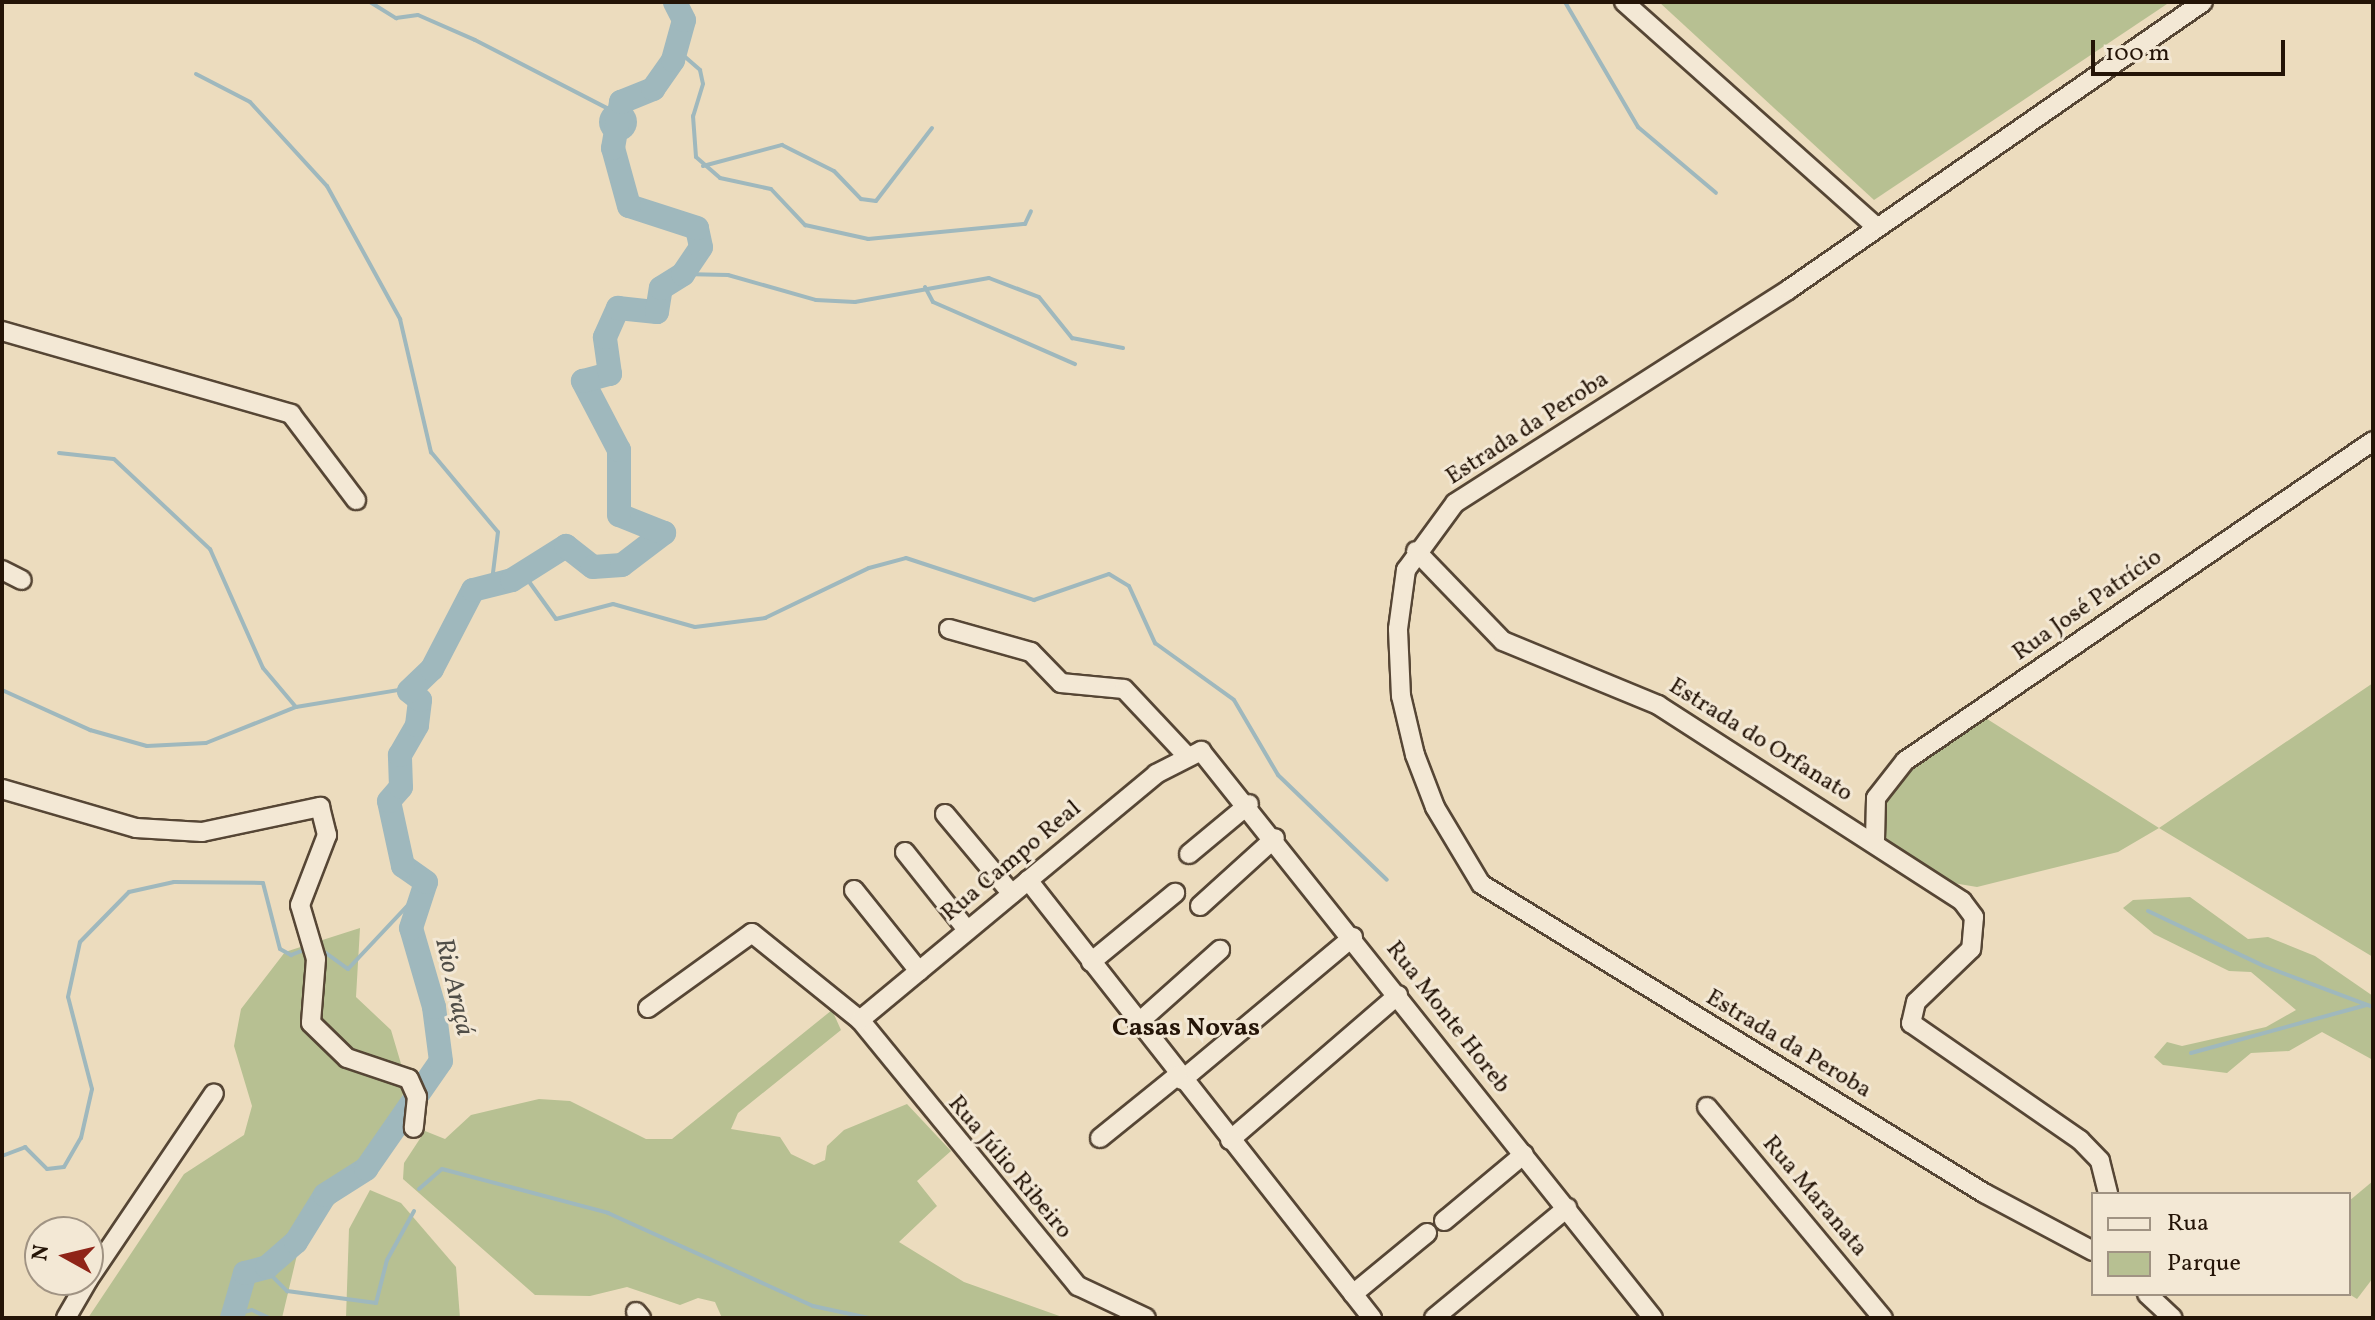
<!DOCTYPE html>
<html>
<head>
<meta charset="utf-8">
<style>
	body { margin:0 }
	#map { position:relative; width:2375px; height:1320px; overflow:hidden; background:#ecdcbe; font-family:Vollkorn,serif }
	div>[style] { position:absolute }
	[style*='--x'] { left:calc(var(--x)*1px); top:calc(var(--y)*1px); width:calc(var(--w)*1px); rotate:calc(var(--a)*1deg) }
	.green>* { inset:0; background:#b7c092 }
	.water>* { inset:0; background:#9fb8bd }
	.round { border-radius:50% }
	.stream>* { height:4px; margin:-2px; padding:0 2px; transform-origin:2px; border-radius:2px; background:#9fb8bd }
	.river>* { height:24px; margin:-12px; padding:0 12px; transform-origin:12px; border-radius:12px; background:#9fb8bd }
	.roads { filter:drop-shadow(2px 0 #564635) drop-shadow(-2px 0 #564635) drop-shadow(0 2px #564635) drop-shadow(0 -2px #564635) }
	.minor>* { height:18px; margin:-9px; padding:0 9px; transform-origin:9px; border-radius:9px; background:#f3e8d5 }
	span { translate:-50% -50%; white-space:nowrap; text-align:center; line-height:1.15; -webkit-text-stroke:6px #f3e8d5; paint-order:stroke }
	.street-label { font-size:24px; color:#241407 }
	.water-label { font-size:26px; color:#4f4d47; font-style:italic }
	.neighbourhood-label { font-size:26px; color:#241407; font-weight:700 }
	.frame { position:absolute; inset:0; border:4px solid #241407; pointer-events:none }
	.legend { position:absolute; left:2091px; top:1192px; width:260px; height:104px; box-sizing:border-box; background:#f3e8d5; border:2px solid #a09383; margin:0; padding:10px 14px; list-style:none; font-size:24px; color:#241407 }
	.legend li { display:flex; align-items:center; gap:16px; height:40px }
	.legend b { width:40px; border:2px solid #a09383 }
	.north { position:absolute; left:24px; top:1216px; width:80px; height:80px; box-sizing:border-box; background:#f3e8d5; border:2px solid #a09383; border-radius:50%; rotate:278deg; font-size:22px; font-weight:700; line-height:32px; text-align:center; color:#241407 }
	.north::after { content:''; display:block; margin:auto; width:28px; height:36px; background:#8f2418; clip-path:polygon(50% 0,100% 100%,50% 72%,0 100%) }
	.scale { position:absolute; left:2091px; top:40px; width:194px; height:36px; box-sizing:border-box; border:4px solid #241407; border-top:0; padding-left:10px; font-size:24px; line-height:28px; white-space:nowrap; color:#241407; -webkit-text-stroke:6px #f3e8d5; paint-order:stroke }
</style>
</head>
<body>
<div id="map">
	<div class="green">
		<i style="clip-path:polygon(1659px 2px,2170px 2px,1874px 200px)"></i>
		<i style="clip-path:polygon(2373px 683px,2373px 957px,2159px 828px,2118px 852px,1977px 887px,1947px 882px,1881px 836px,1880px 803px,1908px 768px,1984px 717px,2159px 828px)"></i>
		<i style="clip-path:polygon(2190px 897px,2248px 939px,2268px 937px,2315px 956px,2373px 996px,2373px 1060px,2322px 1032px,2289px 1051px,2251px 1053px,2227px 1073px,2163px 1065px,2154px 1057px,2167px 1042px,2182px 1046px,2266px 1027px,2296px 1010px,2251px 972px,2229px 971px,2154px 934px,2123px 908px,2133px 900px)"></i>
		<i style="clip-path:polygon(360px 928px,356px 997px,391px 1030px,407px 1084px,373px 1167px,302px 1234px,282px 1318px,88px 1318px,184px 1174px,244px 1135px,252px 1106px,234px 1046px,241px 1009px,285px 952px)"></i>
		<i style="clip-path:polygon(832px 1010px,841px 1030px,738px 1113px,731px 1129px,780px 1137px,791px 1154px,814px 1165px,825px 1160px,827px 1146px,844px 1130px,907px 1104px,951px 1151px,917px 1181px,937px 1206px,899px 1242px,964px 1282px,1065px 1318px,722px 1318px,715px 1302px,698px 1298px,680px 1305px,627px 1287px,590px 1296px,535px 1295px,403px 1179px,404px 1163px,425px 1131px,445px 1139px,471px 1115px,539px 1099px,570px 1101px,646px 1139px,672px 1139px)"></i>
		<i style="clip-path:polygon(2373px 1181px,2373px 1278px,2357px 1299px,2349px 1294px,2349px 1201px)"></i>
		<i style="clip-path:polygon(370px 1190px,401px 1203px,456px 1267px,460px 1318px,346px 1318px,349px 1229px)"></i>
	</div>
	<div class="water">
		<i class="round" style="left:599px;top:103px;width:38px;height:38px"></i>
	</div>
	<div class="stream">
		<i style="--x:370;--y:2;--w:31;--a:32"></i>
		<i style="--x:396;--y:18;--w:22;--a:-8"></i>
		<i style="--x:418;--y:15;--w:62;--a:23.7"></i>
		<i style="--x:475;--y:40;--w:148;--a:27.3"></i>
		<i style="--x:1565;--y:2;--w:145;--a:59.7"></i>
		<i style="--x:1638;--y:127;--w:102;--a:40.2"></i>
		<i style="--x:676;--y:49;--w:32;--a:41"></i>
		<i style="--x:700;--y:70;--w:14;--a:78"></i>
		<i style="--x:703;--y:84;--w:34;--a:107"></i>
		<i style="--x:693;--y:116;--w:41;--a:85.8"></i>
		<i style="--x:696;--y:157;--w:32;--a:41"></i>
		<i style="--x:720;--y:178;--w:52;--a:12.2"></i>
		<i style="--x:771;--y:189;--w:50;--a:46.6"></i>
		<i style="--x:805;--y:225;--w:65;--a:12.5"></i>
		<i style="--x:868;--y:239;--w:158;--a:-5.5"></i>
		<i style="--x:1025;--y:224;--w:14;--a:-65"></i>
		<i style="--x:196;--y:74;--w:61;--a:27.4"></i>
		<i style="--x:250;--y:102;--w:114;--a:47.5"></i>
		<i style="--x:327;--y:186;--w:152;--a:61.2"></i>
		<i style="--x:400;--y:319;--w:137;--a:76.9"></i>
		<i style="--x:431;--y:452;--w:104;--a:50.1"></i>
		<i style="--x:498;--y:532;--w:49;--a:97"></i>
		<i style="--x:703;--y:166;--w:82;--a:-14.9"></i>
		<i style="--x:782;--y:145;--w:58;--a:26.6"></i>
		<i style="--x:834;--y:171;--w:39;--a:46"></i>
		<i style="--x:861;--y:199;--w:15;--a:8"></i>
		<i style="--x:876;--y:201;--w:92;--a:-52.5"></i>
		<i style="--x:683;--y:274;--w:45;--a:1.3"></i>
		<i style="--x:728;--y:275;--w:91;--a:15.9"></i>
		<i style="--x:816;--y:300;--w:39;--a:3"></i>
		<i style="--x:855;--y:302;--w:136;--a:-10.2"></i>
		<i style="--x:989;--y:278;--w:53;--a:20.8"></i>
		<i style="--x:1039;--y:297;--w:53;--a:51.2"></i>
		<i style="--x:1072;--y:338;--w:52;--a:11.1"></i>
		<i style="--x:925;--y:287;--w:17;--a:62"></i>
		<i style="--x:933;--y:302;--w:155;--a:23.6"></i>
		<i style="--x:59;--y:453;--w:55;--a:6.2"></i>
		<i style="--x:114;--y:459;--w:132;--a:43.2"></i>
		<i style="--x:210;--y:549;--w:130;--a:66"></i>
		<i style="--x:263;--y:668;--w:51;--a:49.8"></i>
		<i style="--x:522;--y:572;--w:58;--a:54.1"></i>
		<i style="--x:556;--y:619;--w:59;--a:-14.7"></i>
		<i style="--x:613;--y:604;--w:85;--a:15.7"></i>
		<i style="--x:695;--y:627;--w:71;--a:-7.3"></i>
		<i style="--x:765;--y:618;--w:115;--a:-25.7"></i>
		<i style="--x:869;--y:568;--w:38;--a:-15"></i>
		<i style="--x:906;--y:558;--w:135;--a:18.2"></i>
		<i style="--x:1034;--y:600;--w:79;--a:-19.1"></i>
		<i style="--x:1109;--y:574;--w:23;--a:31"></i>
		<i style="--x:1129;--y:586;--w:63;--a:65.5"></i>
		<i style="--x:1155;--y:643;--w:97;--a:35.8"></i>
		<i style="--x:1234;--y:700;--w:87;--a:59.6"></i>
		<i style="--x:1278;--y:775;--w:151;--a:43.9"></i>
		<i style="--x:2;--y:690;--w:97;--a:24.4"></i>
		<i style="--x:90;--y:730;--w:59;--a:15.7"></i>
		<i style="--x:147;--y:746;--w:59;--a:-2.9"></i>
		<i style="--x:206;--y:743;--w:97;--a:-21.8"></i>
		<i style="--x:296;--y:707;--w:117;--a:-9.4"></i>
		<i style="--x:2148;--y:911;--w:128;--a:25.4"></i>
		<i style="--x:2264;--y:966;--w:116;--a:20.6"></i>
		<i style="--x:319;--y:948;--w:36;--a:36"></i>
		<i style="--x:348;--y:969;--w:110;--a:-46.8"></i>
		<i style="--x:2191;--y:1053;--w:182;--a:-15.3"></i>
		<i style="--x:2;--y:1156;--w:25;--a:-21"></i>
		<i style="--x:25;--y:1147;--w:31;--a:45"></i>
		<i style="--x:47;--y:1169;--w:17;--a:-7"></i>
		<i style="--x:64;--y:1167;--w:34;--a:-60"></i>
		<i style="--x:81;--y:1138;--w:50;--a:-77.3"></i>
		<i style="--x:92;--y:1089;--w:95;--a:-104.6"></i>
		<i style="--x:68;--y:997;--w:56;--a:-77.7"></i>
		<i style="--x:80;--y:942;--w:70;--a:-45.6"></i>
		<i style="--x:129;--y:892;--w:46;--a:-12.5"></i>
		<i style="--x:174;--y:882;--w:89;--a:0.6"></i>
		<i style="--x:263;--y:883;--w:68;--a:75.6"></i>
		<i style="--x:280;--y:949;--w:13;--a:29"></i>
		<i style="--x:291;--y:955;--w:17;--a:-21"></i>
		<i style="--x:419;--y:1189;--w:30;--a:-41"></i>
		<i style="--x:442;--y:1169;--w:172;--a:14.8"></i>
		<i style="--x:608;--y:1213;--w:225;--a:24.4"></i>
		<i style="--x:813;--y:1306;--w:57;--a:12.1"></i>
		<i style="--x:264;--y:1268;--w:33;--a:45"></i>
		<i style="--x:287;--y:1291;--w:90;--a:7.7"></i>
		<i style="--x:376;--y:1303;--w:44;--a:-75.7"></i>
		<i style="--x:387;--y:1260;--w:56;--a:-61.1"></i>
		<i style="--x:236;--y:1314;--w:16;--a:-14"></i>
		<i style="--x:252;--y:1310;--w:19;--a:25"></i>
	</div>
	<div class="river">
		<i style="--x:232;--y:1318;--w:47;--a:-73.9"></i>
		<i style="--x:245;--y:1273;--w:23;--a:-15"></i>
		<i style="--x:267;--y:1267;--w:38;--a:-41"></i>
		<i style="--x:296;--y:1242;--w:55;--a:-58.3"></i>
		<i style="--x:325;--y:1195;--w:49;--a:-32.4"></i>
		<i style="--x:366;--y:1169;--w:131;--a:-55.2"></i>
		<i style="--x:441;--y:1061;--w:54;--a:-97.4"></i>
		<i style="--x:434;--y:1007;--w:82;--a:-106.2"></i>
		<i style="--x:411;--y:928;--w:48;--a:-71.9"></i>
		<i style="--x:426;--y:882;--w:28;--a:-145"></i>
		<i style="--x:403;--y:866;--w:66;--a:-102.2"></i>
		<i style="--x:389;--y:801;--w:18;--a:-49"></i>
		<i style="--x:401;--y:787;--w:32;--a:-92"></i>
		<i style="--x:400;--y:755;--w:34;--a:-60"></i>
		<i style="--x:417;--y:725;--w:25;--a:-83"></i>
		<i style="--x:420;--y:700;--w:14;--a:-141"></i>
		<i style="--x:409;--y:691;--w:32;--a:-44"></i>
		<i style="--x:432;--y:669;--w:89;--a:-62.6"></i>
		<i style="--x:473;--y:590;--w:40;--a:-14.4"></i>
		<i style="--x:512;--y:580;--w:64;--a:-32.2"></i>
		<i style="--x:566;--y:546;--w:34;--a:38"></i>
		<i style="--x:593;--y:567;--w:29;--a:-4"></i>
		<i style="--x:622;--y:565;--w:53;--a:-37.3"></i>
		<i style="--x:664;--y:533;--w:48;--a:-158.2"></i>
		<i style="--x:619;--y:515;--w:65;--a:-90"></i>
		<i style="--x:619;--y:450;--w:78;--a:-117.6"></i>
		<i style="--x:583;--y:381;--w:28;--a:-15"></i>
		<i style="--x:610;--y:374;--w:37;--a:-98"></i>
		<i style="--x:605;--y:337;--w:32;--a:-66"></i>
		<i style="--x:618;--y:308;--w:39;--a:6"></i>
		<i style="--x:657;--y:312;--w:24;--a:-81"></i>
		<i style="--x:661;--y:288;--w:26;--a:-32"></i>
		<i style="--x:683;--y:274;--w:32;--a:-56"></i>
		<i style="--x:701;--y:247;--w:19;--a:-102"></i>
		<i style="--x:697;--y:228;--w:71;--a:-162.1"></i>
		<i style="--x:629;--y:206;--w:60;--a:-105.4"></i>
		<i style="--x:613;--y:148;--w:47;--a:-80.1"></i>
		<i style="--x:621;--y:102;--w:35;--a:-22"></i>
		<i style="--x:653;--y:89;--w:35;--a:-55"></i>
		<i style="--x:673;--y:60;--w:41;--a:-74.6"></i>
		<i style="--x:684;--y:20;--w:20;--a:-117"></i>
	</div>
	<div class="roads">
		<div class="minor">
			<i style="--x:1624;--y:2;--w:334;--a:41.7"></i>
			<i style="--x:2;--y:331;--w:301;--a:16"></i>
			<i style="--x:291;--y:414;--w:108;--a:52.9"></i>
			<i style="--x:1416;--y:551;--w:125;--a:46"></i>
			<i style="--x:1503;--y:641;--w:168;--a:22.4"></i>
			<i style="--x:1658;--y:705;--w:362;--a:32.8"></i>
			<i style="--x:1962;--y:901;--w:20;--a:53"></i>
			<i style="--x:1974;--y:917;--w:32;--a:95"></i>
			<i style="--x:1971;--y:949;--w:76;--a:136.1"></i>
			<i style="--x:1916;--y:1002;--w:22;--a:103"></i>
			<i style="--x:1911;--y:1023;--w:206;--a:34.7"></i>
			<i style="--x:2080;--y:1140;--w:29;--a:46"></i>
			<i style="--x:2100;--y:1161;--w:34;--a:76"></i>
			<i style="--x:2;--y:570;--w:22;--a:27"></i>
			<i style="--x:949;--y:629;--w:85;--a:15.7"></i>
			<i style="--x:1031;--y:652;--w:43;--a:45.9"></i>
			<i style="--x:1061;--y:683;--w:63;--a:5.4"></i>
			<i style="--x:1124;--y:689;--w:89;--a:46.8"></i>
			<i style="--x:2;--y:789;--w:140;--a:16.2"></i>
			<i style="--x:136;--y:828;--w:66;--a:3.5"></i>
			<i style="--x:202;--y:832;--w:121;--a:-12"></i>
			<i style="--x:320;--y:807;--w:29;--a:76"></i>
			<i style="--x:327;--y:835;--w:75;--a:111.1"></i>
			<i style="--x:300;--y:905;--w:56;--a:73.5"></i>
			<i style="--x:316;--y:959;--w:64;--a:94.5"></i>
			<i style="--x:311;--y:1023;--w:50;--a:44.2"></i>
			<i style="--x:347;--y:1058;--w:65;--a:18.7"></i>
			<i style="--x:409;--y:1079;--w:20;--a:66"></i>
			<i style="--x:417;--y:1097;--w:31;--a:96"></i>
			<i style="--x:945;--y:814;--w:104;--a:50.1"></i>
			<i style="--x:1875;--y:840;--w:42;--a:-88.6"></i>
			<i style="--x:1876;--y:798;--w:47;--a:-51.9"></i>
			<i style="--x:1905;--y:761;--w:567;--a:-34.36"></i>
			<i style="--x:905;--y:852;--w:100;--a:51.5"></i>
			<i style="--x:1189;--y:854;--w:78;--a:-39.8"></i>
			<i style="--x:1028;--y:880;--w:557;--a:51.85"></i>
			<i style="--x:854;--y:890;--w:104;--a:51.3"></i>
			<i style="--x:1200;--y:906;--w:101;--a:-42.2"></i>
			<i style="--x:1091;--y:962;--w:109;--a:-39.4"></i>
			<i style="--x:648;--y:1008;--w:128;--a:-35.8"></i>
			<i style="--x:752;--y:933;--w:139;--a:38.9"></i>
			<i style="--x:860;--y:1020;--w:344;--a:50.7"></i>
			<i style="--x:1078;--y:1286;--w:75;--a:25.2"></i>
			<i style="--x:860;--y:1020;--w:385;--a:-39.7"></i>
			<i style="--x:1156;--y:774;--w:51;--a:-27.1"></i>
			<i style="--x:1201;--y:751;--w:725;--a:51.44"></i>
			<i style="--x:1138;--y:1023;--w:110;--a:-41.7"></i>
			<i style="--x:1182;--y:1080;--w:223;--a:-39.9"></i>
			<i style="--x:1707;--y:1107;--w:275;--a:50.2"></i>
			<i style="--x:1100;--y:1138;--w:100;--a:-38.9"></i>
			<i style="--x:1230;--y:1140;--w:222;--a:-40.8"></i>
			<i style="--x:1444;--y:1221;--w:104;--a:-39.9"></i>
			<i style="--x:2093;--y:1251;--w:123;--a:-152"></i>
			<i style="--x:1984;--y:1193;--w:590;--a:-148.44"></i>
			<i style="--x:1481;--y:884;--w:90;--a:-120.9"></i>
			<i style="--x:1435;--y:807;--w:56;--a:-111"></i>
			<i style="--x:1415;--y:755;--w:61;--a:-103.3"></i>
			<i style="--x:1401;--y:696;--w:67;--a:-92.6"></i>
			<i style="--x:1398;--y:629;--w:60;--a:-82.3"></i>
			<i style="--x:1406;--y:570;--w:83;--a:-53.8"></i>
			<i style="--x:1455;--y:503;--w:395;--a:-32.6"></i>
			<i style="--x:1788;--y:290;--w:505;--a:-34.76"></i>
			<i style="--x:88;--y:1280;--w:225;--a:-56"></i>
			<i style="--x:1353;--y:1294;--w:96;--a:-39.5"></i>
			<i style="--x:2147;--y:1294;--w:35;--a:43"></i>
			<i style="--x:636;--y:1312;--w:8;--a:50"></i>
			<i style="--x:66;--y:1318;--w:44;--a:-59.9"></i>
			<i style="--x:1434;--y:1318;--w:173;--a:-39.6"></i>
		</div>
	</div>
	<div class="street-label">
		<span style="left:1528px;top:429px;rotate:-33deg">Estrada da Peroba</span>
		<span style="left:2088px;top:606px;rotate:-35deg">Rua José Patrício</span>
		<span style="left:1760px;top:741px;rotate:32deg">Estrada do Orfanato</span>
		<span style="left:1012px;top:862px;rotate:-40deg">Rua Campo Real</span>
		<span style="left:1447px;top:1018px;rotate:52deg">Rua Monte Horeb</span>
		<span style="left:1788px;top:1045px;rotate:31deg">Estrada da Peroba</span>
		<span style="left:1009px;top:1168px;rotate:50deg">Rua Júlio Ribeiro</span>
		<span style="left:1814px;top:1197px;rotate:50deg">Rua Maranata</span>
	</div>
	<div class="water-label">
		<span style="left:453px;top:987px;rotate:77deg">Rio Araçá</span>
	</div>
	<div class="neighbourhood-label">
		<span style="left:1186px;top:1029px">Casas Novas</span>
	</div>
	<div class="frame"></div>
	<ul class="legend">
	<li><b style="height:10px;background:#f3e8d5"></b>Rua</li>
	<li><b style="height:22px;background:#b7c092"></b>Parque</li>
	</ul>
	<div class="north">N</div>
	<div class="scale">100 m</div>
</div>
</body>
</html>
